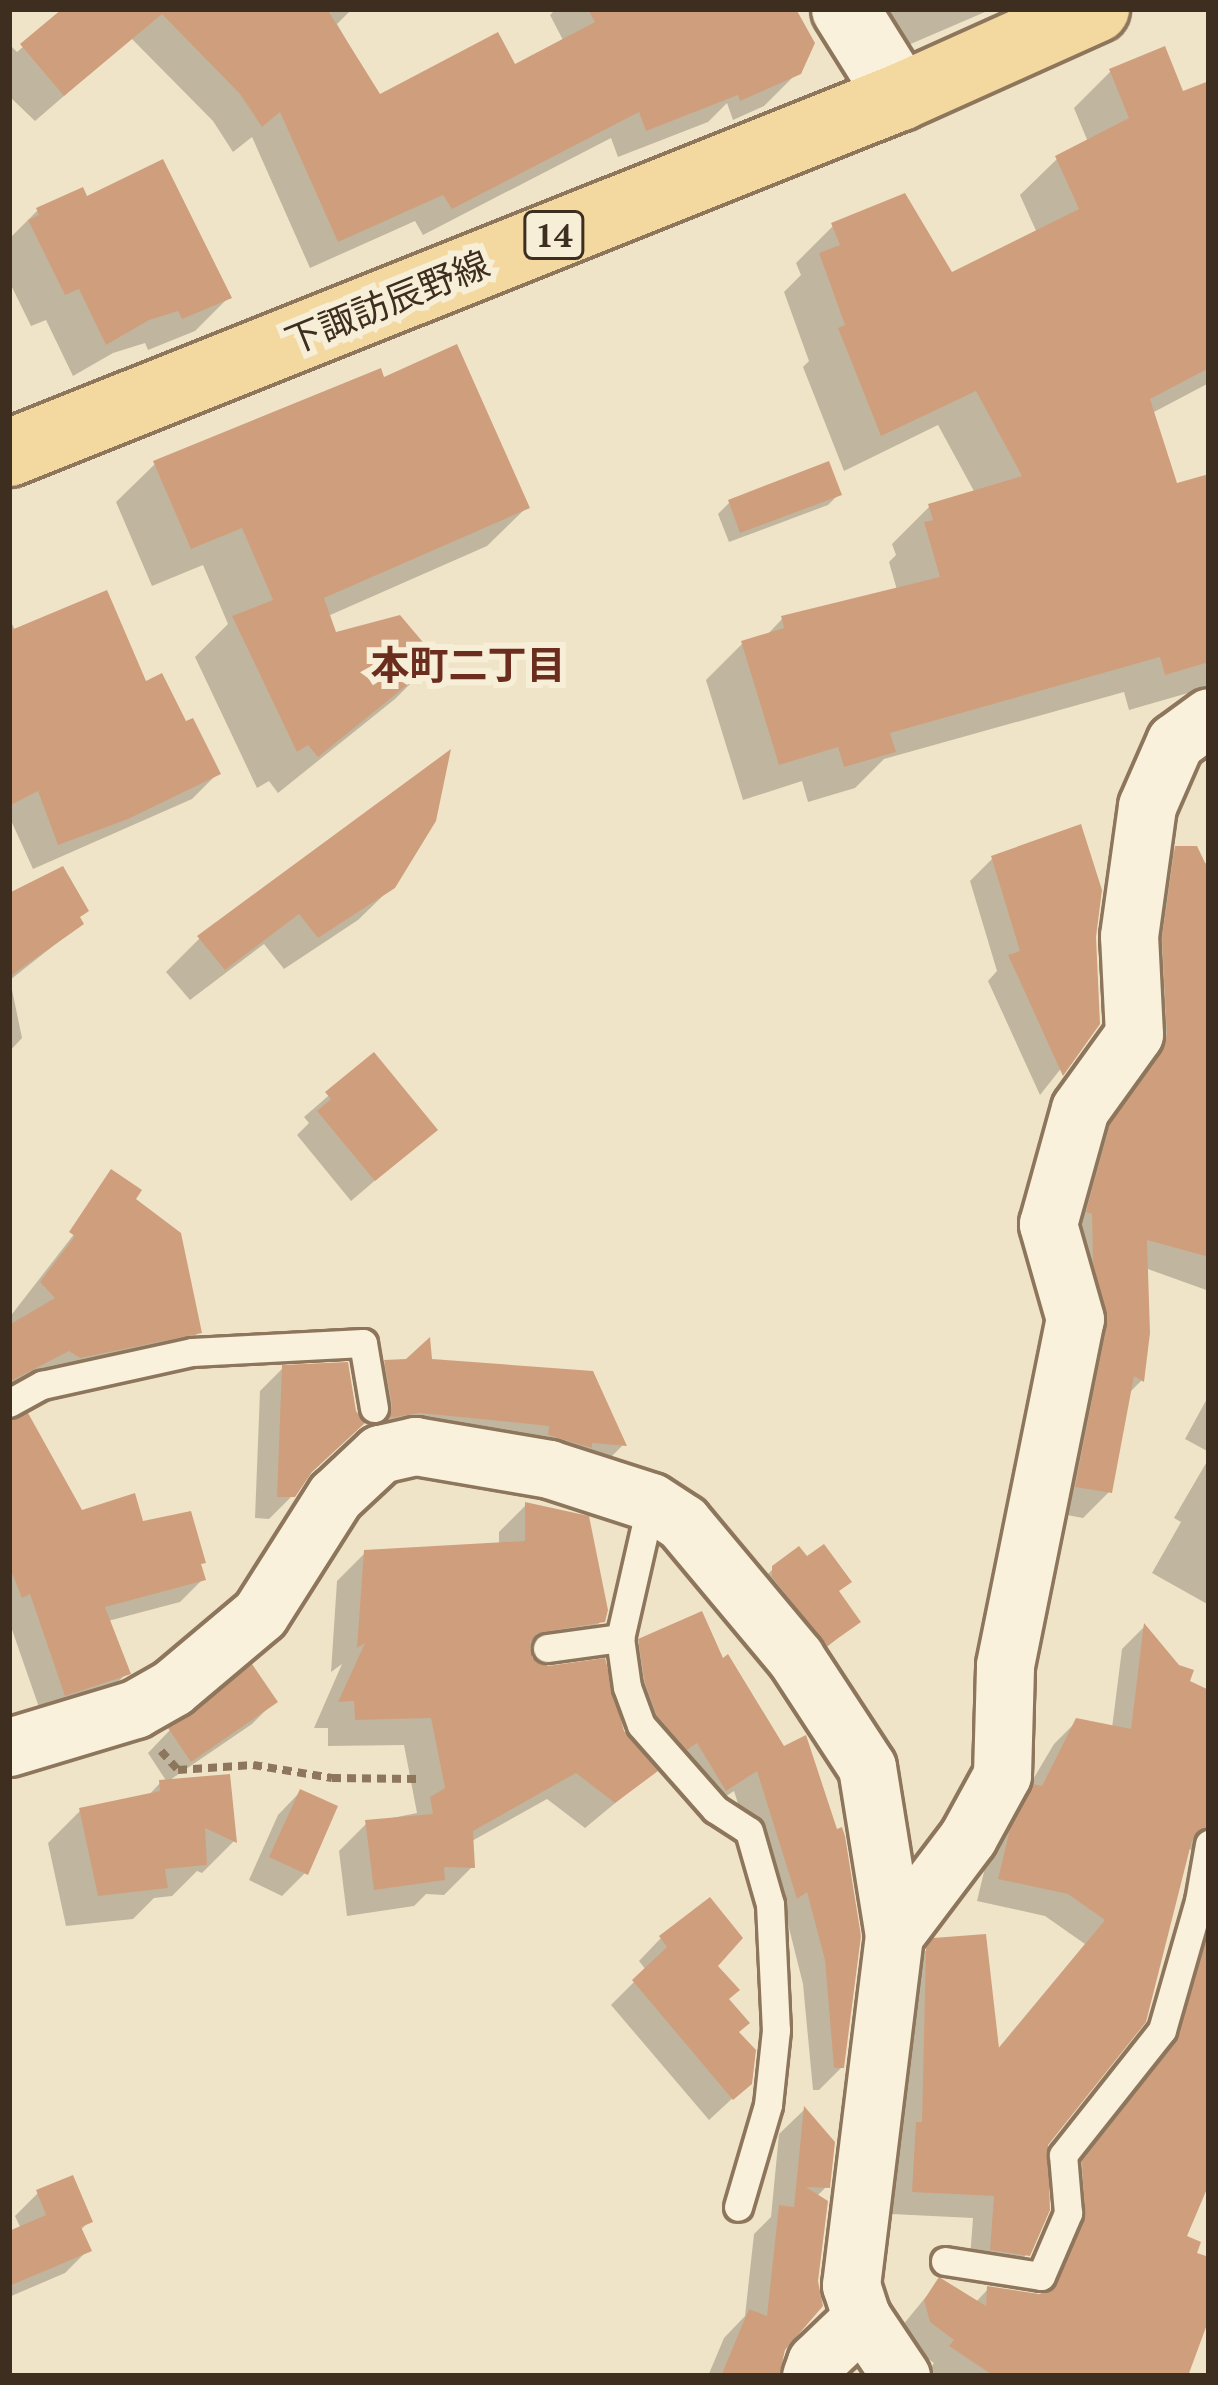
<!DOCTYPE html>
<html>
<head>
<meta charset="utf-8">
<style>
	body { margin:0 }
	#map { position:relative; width:1218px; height:2385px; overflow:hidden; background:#f0e4c8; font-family:"PT Serif","Noto Sans JP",serif }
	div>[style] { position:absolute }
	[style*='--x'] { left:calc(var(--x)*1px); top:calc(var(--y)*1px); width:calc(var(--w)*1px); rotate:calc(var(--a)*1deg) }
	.shadow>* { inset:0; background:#0003 }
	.building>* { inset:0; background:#cf9f7d }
	.path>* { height:8px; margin-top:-4px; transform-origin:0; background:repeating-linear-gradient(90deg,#8d765c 0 9px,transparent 0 15px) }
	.roads { filter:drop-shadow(3px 0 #8d765c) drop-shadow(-3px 0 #8d765c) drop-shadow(0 3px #8d765c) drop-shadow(0 -3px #8d765c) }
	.service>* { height:27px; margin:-13.5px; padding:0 13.5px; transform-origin:13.5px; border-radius:13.5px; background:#faf1dc }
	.minor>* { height:57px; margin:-28.5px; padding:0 28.5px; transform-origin:28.5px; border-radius:28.5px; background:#faf1dc }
	.tertiary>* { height:66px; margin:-33px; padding:0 33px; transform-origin:33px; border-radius:33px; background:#faf1dc }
	.primary>* { height:66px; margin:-33px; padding:0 33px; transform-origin:33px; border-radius:33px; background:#f3d9a0 }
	span { translate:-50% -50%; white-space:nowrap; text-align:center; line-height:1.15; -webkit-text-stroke:12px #f7eed8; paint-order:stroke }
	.shield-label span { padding:3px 9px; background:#f7eed8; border:3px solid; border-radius:9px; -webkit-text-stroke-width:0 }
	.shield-label { font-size:33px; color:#3d2e20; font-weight:700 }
	.street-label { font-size:36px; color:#3d2e20 }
	.neighbourhood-label { font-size:39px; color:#6b2e1e; font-weight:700 }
	.frame { position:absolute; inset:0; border:12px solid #3d2e20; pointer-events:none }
</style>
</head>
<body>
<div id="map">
	<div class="shadow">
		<i style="clip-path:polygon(67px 9px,352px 9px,337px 24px,379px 98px,513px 68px,564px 42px,550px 15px,556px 9px,793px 9px,798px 72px,764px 106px,733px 120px,727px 103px,708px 122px,618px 157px,611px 138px,423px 235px,415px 221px,310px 268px,252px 137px,233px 152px,213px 121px,131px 38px,35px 121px,9px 96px,9px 44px,17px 52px)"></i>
		<i style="clip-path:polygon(860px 9px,992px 9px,906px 46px)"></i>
		<i style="clip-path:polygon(1111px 71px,1182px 95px,1209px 87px,1209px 383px,1152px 413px,1175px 487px,1209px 477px,1209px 687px,1129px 710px,1124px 692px,884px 759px,855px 788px,808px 802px,802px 781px,743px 800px,706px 680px,743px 643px,765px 637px,782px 619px,897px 590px,889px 562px,896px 555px,892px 544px,929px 507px,975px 493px,938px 425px,844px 471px,803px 367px,809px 361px,784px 292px,801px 275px,796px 263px,833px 226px,951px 276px,1037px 233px,1020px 195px,1057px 159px,1088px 142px,1074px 108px)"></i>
		<i style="clip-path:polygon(85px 200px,228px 298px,195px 331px,148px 350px,145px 343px,113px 353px,73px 376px,46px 320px,31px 326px,9px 281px,9px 239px,38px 210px)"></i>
		<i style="clip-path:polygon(383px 381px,526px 508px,487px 546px,328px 616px,335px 636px,434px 660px,395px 699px,278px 793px,269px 781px,257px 788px,195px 657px,228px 624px,203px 565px,152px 586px,116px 502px,155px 464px)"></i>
		<i style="clip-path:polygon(839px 494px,828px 505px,729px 542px,718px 514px,729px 503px)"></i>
		<i style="clip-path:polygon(9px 618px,16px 632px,145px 685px,184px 725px,217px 774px,192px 799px,33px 869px,9px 816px)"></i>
		<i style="clip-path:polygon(446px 756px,393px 886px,358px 920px,284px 969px,264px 944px,190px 1000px,166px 972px,199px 939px)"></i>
		<i style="clip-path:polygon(1176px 849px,1202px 865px,1209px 861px,1209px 1291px,1145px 1268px,1142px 1380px,1127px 1395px,1109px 1492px,1083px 1518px,1051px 1512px,1085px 1153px,1136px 1082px,1142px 1062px,1150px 875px)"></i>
		<i style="clip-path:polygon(993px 858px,1093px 937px,1097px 1023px,1040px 1095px,988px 981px,997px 971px,970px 881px)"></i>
		<i style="clip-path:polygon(9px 896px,81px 924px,10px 980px,22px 1038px,9px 1052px)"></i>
		<i style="clip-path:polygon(373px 1057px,434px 1130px,351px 1201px,297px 1135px,309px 1123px,304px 1117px)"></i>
		<i style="clip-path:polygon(92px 1211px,199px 1332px,176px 1355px,9px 1391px,9px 1318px)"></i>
		<i style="clip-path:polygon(429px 1362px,623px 1445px,601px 1467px,370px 1430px,363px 1385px,385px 1363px)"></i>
		<i style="clip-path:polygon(283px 1368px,293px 1495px,269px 1519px,255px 1518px,260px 1391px)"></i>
		<i style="clip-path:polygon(1209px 1395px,1209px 1452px,1185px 1439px)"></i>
		<i style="clip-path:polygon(9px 1428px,80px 1513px,141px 1525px,203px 1579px,180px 1602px,108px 1621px,127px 1673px,104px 1696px,42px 1716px,9px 1621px)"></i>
		<i style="clip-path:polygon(1209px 1458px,1209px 1605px,1152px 1573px,1181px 1522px,1174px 1518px)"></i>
		<i style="clip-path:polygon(526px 1505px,602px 1620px,574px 1649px,523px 1657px,621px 1733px,654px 1771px,585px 1828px,547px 1799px,470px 1842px,472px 1867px,444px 1895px,426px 1894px,414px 1906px,347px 1916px,339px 1851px,367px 1823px,417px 1813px,404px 1745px,328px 1746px,328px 1728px,314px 1728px,342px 1664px,331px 1672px,337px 1581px,365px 1553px,499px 1545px,499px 1532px)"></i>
		<i style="clip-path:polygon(773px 1569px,836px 1593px,857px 1622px,803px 1667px,750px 1592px)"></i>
		<i style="clip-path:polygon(1144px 1627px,1187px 1683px,1209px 1694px,1209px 2176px,1183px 2238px,1193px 2255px,1209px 2260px,1209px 2305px,1184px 2376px,938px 2376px,929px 2370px,934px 2363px,908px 2345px,902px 2326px,939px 2281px,975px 2303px,988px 2289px,1040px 2297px,1063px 2244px,1060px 2186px,1157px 2061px,1195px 1931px,1199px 1853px,1187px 1848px,1045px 2144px,1027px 2254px,1004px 2277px,969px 2272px,973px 2218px,891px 2214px,894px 2148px,901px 2141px,904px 1973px,935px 1941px,996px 2051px,1085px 1944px,1045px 1916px,977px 1901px,988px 1855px,1054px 1744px,1077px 1721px,1112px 1728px,1122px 1649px)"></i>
		<i style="clip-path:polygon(640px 1642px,722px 1662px,783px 1749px,804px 1739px,842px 2067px,819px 2090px,813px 2090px,803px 1984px,785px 1912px,774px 1919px,734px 1791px,703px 1811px,673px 1763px,663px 1771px,635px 1739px,617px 1665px)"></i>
		<i style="clip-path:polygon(274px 1702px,252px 1724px,167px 1782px,148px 1753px,170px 1730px)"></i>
		<i style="clip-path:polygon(228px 1777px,234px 1841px,202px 1873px,197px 1871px,172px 1896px,154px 1898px,133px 1919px,66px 1926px,48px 1843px,81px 1810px,147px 1797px,160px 1783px)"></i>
		<i style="clip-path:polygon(300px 1792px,305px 1873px,282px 1896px,249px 1880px,278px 1815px)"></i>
		<i style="clip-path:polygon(661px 1938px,714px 1966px,736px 2032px,749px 2083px,709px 2120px,611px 2005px,646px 1970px,639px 1961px)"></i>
		<i style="clip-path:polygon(804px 2110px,827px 2186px,816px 2197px,776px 2376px,708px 2376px,724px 2338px,745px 2316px,754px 2234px,771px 2217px,779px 2134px)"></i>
		<i style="clip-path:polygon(38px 2193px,89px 2221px,80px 2231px,88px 2250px,65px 2273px,9px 2297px,9px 2238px,22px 2231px,15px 2216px)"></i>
	</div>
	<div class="building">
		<i style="clip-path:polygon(62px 9px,327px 9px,380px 94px,498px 32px,515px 64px,595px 22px,588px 9px,796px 9px,815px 43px,801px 74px,740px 101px,738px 95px,646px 131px,639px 112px,452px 209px,443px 195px,338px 242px,280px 112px,262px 127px,240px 94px,162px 14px,64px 96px,20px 44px)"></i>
		<i style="clip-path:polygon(1165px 46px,1183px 91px,1209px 81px,1209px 368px,1150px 399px,1177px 483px,1209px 474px,1209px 662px,1165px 675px,1160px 657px,890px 733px,896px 752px,844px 767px,838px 747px,779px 765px,741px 641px,784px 628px,781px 616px,940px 577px,924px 522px,933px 520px,928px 504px,1022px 476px,976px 391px,881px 436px,838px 328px,845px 325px,819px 253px,840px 245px,831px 223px,905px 193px,952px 272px,1079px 209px,1055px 156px,1129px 118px,1109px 69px)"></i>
		<i style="clip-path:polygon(163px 159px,232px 298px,182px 319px,178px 311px,149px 320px,106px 345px,79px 289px,65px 295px,28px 220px,39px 215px,36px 208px,83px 187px,87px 196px)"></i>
		<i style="clip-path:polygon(457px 344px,530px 508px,324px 598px,336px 632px,400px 615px,438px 660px,318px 757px,308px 745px,297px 752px,232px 616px,273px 600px,242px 528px,191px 549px,153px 461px,381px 368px,384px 377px)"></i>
		<i style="clip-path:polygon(829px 461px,842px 495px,740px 533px,728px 500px)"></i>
		<i style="clip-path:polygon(107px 590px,146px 681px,162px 673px,186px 721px,193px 718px,221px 774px,128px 819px,58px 845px,38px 791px,9px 806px,9px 631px)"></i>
		<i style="clip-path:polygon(451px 749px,436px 821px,395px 888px,318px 938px,299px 914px,225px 970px,197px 936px)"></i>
		<i style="clip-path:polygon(1081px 824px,1102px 890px,1096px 937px,1100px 1024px,1063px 1076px,1008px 955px,1020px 951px,991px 856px)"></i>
		<i style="clip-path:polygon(1175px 846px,1197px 846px,1209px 871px,1209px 1257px,1147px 1240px,1150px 1333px,1144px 1382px,1134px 1376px,1112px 1493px,1075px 1487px,1107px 1324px,1093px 1262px,1092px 1214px,1086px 1212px,1110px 1124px,1161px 1053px,1167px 1034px,1162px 937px)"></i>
		<i style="clip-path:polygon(63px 866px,89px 911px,80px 917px,84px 924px,9px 977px,9px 893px)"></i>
		<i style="clip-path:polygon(374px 1052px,438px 1130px,375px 1181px,317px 1111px,331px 1099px,325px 1092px)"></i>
		<i style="clip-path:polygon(111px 1169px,142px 1190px,136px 1199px,181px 1233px,202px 1333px,80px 1358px,69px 1351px,9px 1382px,9px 1325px,55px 1298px,40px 1282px,75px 1236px,69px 1232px)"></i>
		<i style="clip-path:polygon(430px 1337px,432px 1359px,593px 1371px,627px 1446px,592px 1443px,592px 1448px,548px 1435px,549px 1426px,420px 1413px,388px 1418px,392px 1405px,384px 1360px,406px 1359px)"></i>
		<i style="clip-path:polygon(348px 1362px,356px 1411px,365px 1423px,312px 1472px,295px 1497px,277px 1497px,282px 1365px)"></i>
		<i style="clip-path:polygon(28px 1413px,82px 1510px,135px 1493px,143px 1521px,191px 1511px,206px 1563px,201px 1564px,206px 1580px,105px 1607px,131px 1674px,65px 1696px,30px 1594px,22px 1598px,9px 1566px,9px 1421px)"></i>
		<i style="clip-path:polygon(525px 1502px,589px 1516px,608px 1610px,605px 1622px,537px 1633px,530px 1642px,532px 1658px,548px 1666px,605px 1658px,624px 1731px,658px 1771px,615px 1803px,576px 1773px,473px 1831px,475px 1868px,444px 1867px,445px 1880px,374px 1890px,365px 1820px,433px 1814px,430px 1797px,445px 1788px,431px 1718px,355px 1720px,354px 1701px,338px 1702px,365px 1643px,357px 1648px,364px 1550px,525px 1541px)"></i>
		<i style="clip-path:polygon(824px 1544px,852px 1582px,839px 1591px,861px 1622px,827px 1646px,772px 1577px,772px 1566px,799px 1546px,807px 1556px)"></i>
		<i style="clip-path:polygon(702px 1611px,723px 1658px,728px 1654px,784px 1746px,806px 1735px,837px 1829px,842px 1827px,845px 1836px,861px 1936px,844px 2068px,834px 2068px,825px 1960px,807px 1892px,797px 1899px,757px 1771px,726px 1791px,697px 1743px,687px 1750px,657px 1716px,645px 1683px,638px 1639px)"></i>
		<i style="clip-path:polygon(1144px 1623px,1179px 1665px,1194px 1670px,1190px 1681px,1209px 1690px,1209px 1826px,1192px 1840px,1146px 2022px,1048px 2145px,1050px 2210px,1030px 2256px,990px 2250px,994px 2196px,912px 2192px,916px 2122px,922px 2122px,926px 1948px,933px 1938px,986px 1934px,999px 2048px,1105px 1920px,1068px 1894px,998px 1879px,1010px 1829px,1033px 1784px,1042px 1786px,1076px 1718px,1131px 1729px)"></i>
		<i style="clip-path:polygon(252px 1664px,278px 1702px,191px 1762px,168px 1728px)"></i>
		<i style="clip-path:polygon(230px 1774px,237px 1843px,205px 1828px,207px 1865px,165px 1869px,168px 1888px,98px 1896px,79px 1808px,160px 1791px,159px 1780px)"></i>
		<i style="clip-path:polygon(300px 1789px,338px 1806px,308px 1875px,269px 1857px)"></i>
		<i style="clip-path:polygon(710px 1897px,743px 1938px,718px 1966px,740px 1990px,729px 1999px,750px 2023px,739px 2032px,756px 2050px,752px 2084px,733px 2100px,632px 1980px,667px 1947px,659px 1936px)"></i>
		<i style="clip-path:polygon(1209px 1931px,1209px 2184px,1187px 2236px,1201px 2242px,1197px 2253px,1209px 2257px,1209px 2319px,1188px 2376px,994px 2376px,949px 2346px,954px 2340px,930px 2322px,924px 2300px,939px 2277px,986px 2306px,987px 2286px,1039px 2294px,1054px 2289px,1085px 2219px,1082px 2161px,1177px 2040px)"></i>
		<i style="clip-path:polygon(804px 2106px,835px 2142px,830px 2188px,806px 2187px,828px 2201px,818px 2281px,823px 2306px,785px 2350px,779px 2376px,721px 2376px,749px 2309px,767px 2316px,779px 2205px,794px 2207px)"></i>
		<i style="clip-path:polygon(73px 2175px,93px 2222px,81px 2227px,92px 2251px,9px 2286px,9px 2231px,46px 2215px,36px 2190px)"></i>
	</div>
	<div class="path">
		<i style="--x:161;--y:1751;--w:25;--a:48"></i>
		<i style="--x:178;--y:1770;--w:75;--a:-3.8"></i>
		<i style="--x:253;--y:1765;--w:80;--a:9.3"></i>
		<i style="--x:332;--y:1778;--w:85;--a:0.7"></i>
	</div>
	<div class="roads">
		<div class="service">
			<i style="--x:9;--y:1403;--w:38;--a:-29"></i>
			<i style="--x:42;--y:1385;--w:154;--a:-12.4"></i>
			<i style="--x:192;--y:1352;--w:171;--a:-3"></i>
			<i style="--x:363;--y:1343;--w:66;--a:80.4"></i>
			<i style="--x:651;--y:1502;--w:139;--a:102.8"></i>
			<i style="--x:620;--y:1638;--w:49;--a:81.9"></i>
			<i style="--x:627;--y:1687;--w:40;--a:69.8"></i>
			<i style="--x:641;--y:1725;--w:112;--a:48.6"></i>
			<i style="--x:715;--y:1809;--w:40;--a:32.9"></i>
			<i style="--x:749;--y:1831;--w:76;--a:74"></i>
			<i style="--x:770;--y:1904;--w:126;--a:87.3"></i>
			<i style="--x:776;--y:2030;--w:75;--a:96.1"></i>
			<i style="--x:768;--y:2105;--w:106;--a:106.4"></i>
			<i style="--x:547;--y:1648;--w:74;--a:-7.8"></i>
			<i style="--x:945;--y:2261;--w:97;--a:8.9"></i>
			<i style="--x:1041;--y:2276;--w:69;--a:-66.8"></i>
			<i style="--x:1068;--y:2213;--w:58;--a:-94.9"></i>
			<i style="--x:1063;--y:2155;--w:159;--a:-51.6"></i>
			<i style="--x:1162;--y:2030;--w:134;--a:-74"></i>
			<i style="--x:1199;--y:1901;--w:58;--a:-80"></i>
		</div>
		<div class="minor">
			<i style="--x:9;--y:1747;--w:132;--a:-16.8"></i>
			<i style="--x:135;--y:1709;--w:43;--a:-29.6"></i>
			<i style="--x:172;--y:1688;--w:115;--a:-40.1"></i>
			<i style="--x:260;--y:1614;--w:140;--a:-57.6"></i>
			<i style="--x:335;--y:1496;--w:62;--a:-43"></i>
			<i style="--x:380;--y:1454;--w:36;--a:-13"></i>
			<i style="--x:415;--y:1446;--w:136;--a:9.7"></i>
			<i style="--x:549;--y:1469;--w:107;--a:17.9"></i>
			<i style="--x:651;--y:1502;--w:38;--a:33"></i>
			<i style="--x:683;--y:1523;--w:175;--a:50.1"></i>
			<i style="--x:795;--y:1657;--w:131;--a:56.8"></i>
			<i style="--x:867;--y:1767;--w:170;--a:80.9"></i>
			<i style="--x:894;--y:1935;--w:353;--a:97"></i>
			<i style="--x:851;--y:2285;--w:35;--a:72"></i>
			<i style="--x:862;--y:2318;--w:70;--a:56.1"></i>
			<i style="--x:894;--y:1935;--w:123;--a:-52.9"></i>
			<i style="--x:968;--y:1837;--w:71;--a:-61.3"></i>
			<i style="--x:1002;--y:1775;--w:110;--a:-88.4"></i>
			<i style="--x:1005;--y:1665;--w:353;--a:-78.6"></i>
			<i style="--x:1075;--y:1319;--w:99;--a:-105.9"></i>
			<i style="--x:1048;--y:1224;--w:119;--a:-74.5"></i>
			<i style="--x:1080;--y:1109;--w:92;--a:-54.2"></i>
			<i style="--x:1134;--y:1034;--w:98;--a:-92.9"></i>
			<i style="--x:1129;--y:936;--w:131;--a:-82.1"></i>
			<i style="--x:1147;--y:806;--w:70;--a:-66.4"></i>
			<i style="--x:1175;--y:742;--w:42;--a:-36.3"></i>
			<i style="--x:811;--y:2376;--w:15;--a:-70"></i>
			<i style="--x:816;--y:2362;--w:64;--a:-43.7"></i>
		</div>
		<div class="tertiary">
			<i style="--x:845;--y:9;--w:104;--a:58"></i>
		</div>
		<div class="primary">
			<i style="--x:9;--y:453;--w:959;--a:-21.78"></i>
			<i style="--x:900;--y:97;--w:215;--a:-24.2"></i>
		</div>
	</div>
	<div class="shield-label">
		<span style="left:554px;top:235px">14</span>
	</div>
	<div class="street-label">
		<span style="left:387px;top:302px;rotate:-22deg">下諏訪辰野線</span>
	</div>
	<div class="neighbourhood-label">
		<span style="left:468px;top:664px">本町二丁目</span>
	</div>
	<div class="frame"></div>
</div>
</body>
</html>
